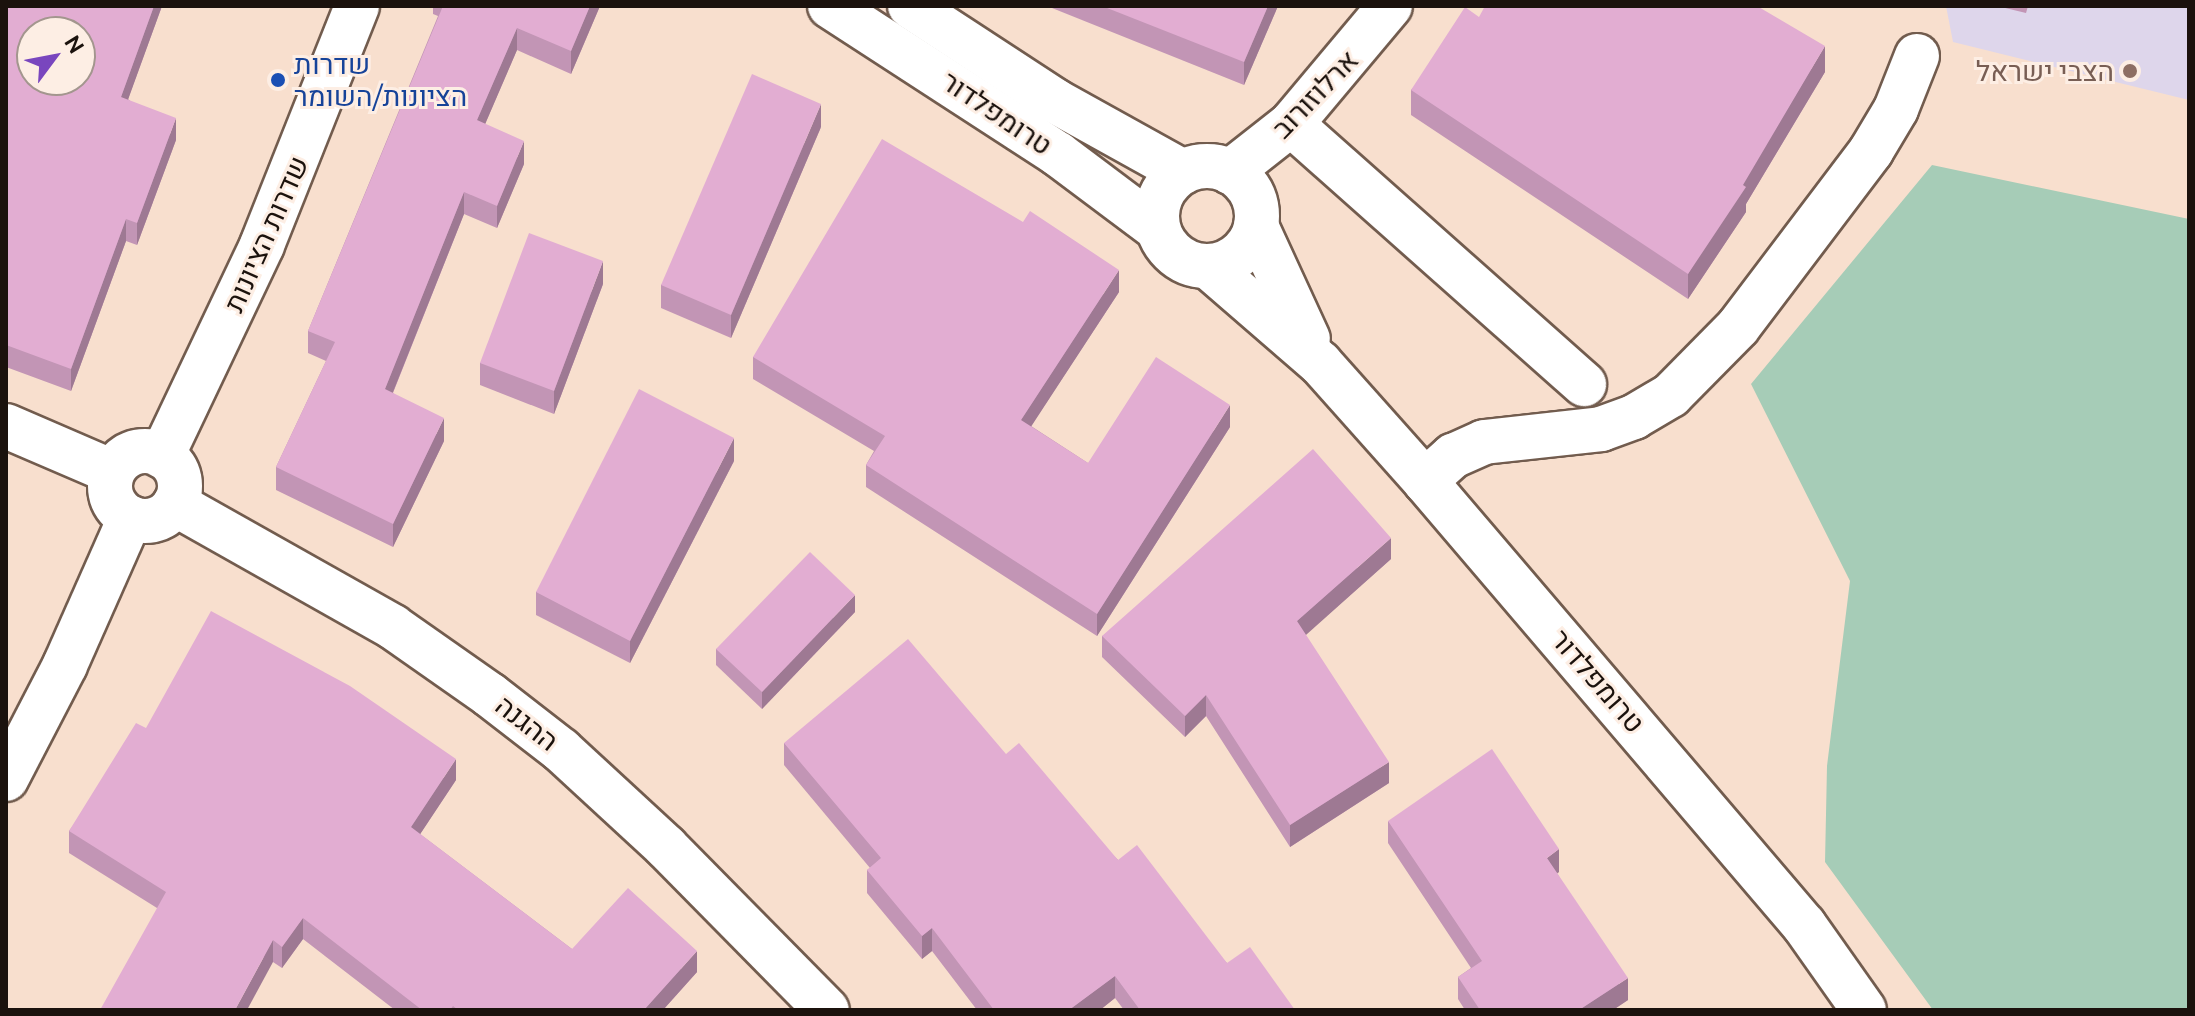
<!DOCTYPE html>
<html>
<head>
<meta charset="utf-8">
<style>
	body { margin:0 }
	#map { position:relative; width:2195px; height:1016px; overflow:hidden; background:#f8dfce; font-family:Ubuntu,Heebo,sans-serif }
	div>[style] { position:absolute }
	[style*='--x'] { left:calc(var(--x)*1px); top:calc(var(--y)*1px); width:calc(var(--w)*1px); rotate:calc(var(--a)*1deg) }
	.education>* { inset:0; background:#ded6eb }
	.green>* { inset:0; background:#a6ccb7 }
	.roads { filter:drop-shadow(2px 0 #725c4e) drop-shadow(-2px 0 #725c4e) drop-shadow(0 2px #725c4e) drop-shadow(0 -2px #725c4e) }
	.minor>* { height:44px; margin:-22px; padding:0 22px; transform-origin:22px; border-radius:22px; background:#fff }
	.minor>.ring { margin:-22px; padding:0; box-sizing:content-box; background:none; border:44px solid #fff; border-radius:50% }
	.wall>* { inset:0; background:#c295b5 }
	.shaded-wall>* { inset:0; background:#9e7993 }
	.building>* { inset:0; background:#e2add2 }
	.dots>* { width:22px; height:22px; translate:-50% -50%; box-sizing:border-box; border:4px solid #fdeee4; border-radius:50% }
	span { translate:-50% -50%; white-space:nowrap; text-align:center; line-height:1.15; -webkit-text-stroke:6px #fdeee4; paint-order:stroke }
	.transit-label { font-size:28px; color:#164399 }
	.left { translate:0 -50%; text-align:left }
	.education-label { font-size:28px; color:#785e54 }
	.right { translate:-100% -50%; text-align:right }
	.street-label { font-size:28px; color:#1b120d }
	.frame { position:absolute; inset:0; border:8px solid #1b120d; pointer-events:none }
	.north { position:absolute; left:16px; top:16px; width:80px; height:80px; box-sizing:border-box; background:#fdeee4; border:2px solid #a3968e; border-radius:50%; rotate:58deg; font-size:22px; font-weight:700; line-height:32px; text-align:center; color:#1b120d }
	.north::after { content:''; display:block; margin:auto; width:28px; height:36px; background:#7946be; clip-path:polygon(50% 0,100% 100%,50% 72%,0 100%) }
</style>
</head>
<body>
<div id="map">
	<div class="education">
		<i style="clip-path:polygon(1946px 6px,2189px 6px,2189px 100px,1953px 42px)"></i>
	</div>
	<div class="green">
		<i style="clip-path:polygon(1932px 165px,2189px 219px,2189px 1010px,1933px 1010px,1825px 862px,1827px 766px,1850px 581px,1751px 384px)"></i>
	</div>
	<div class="roads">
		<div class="minor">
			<i style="--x:830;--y:6;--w:272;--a:33"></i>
			<i style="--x:1058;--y:154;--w:125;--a:36.9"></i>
			<i style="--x:910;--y:6;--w:173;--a:33.2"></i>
			<i style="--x:1055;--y:101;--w:146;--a:29"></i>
			<i style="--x:1291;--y:124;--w:392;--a:41.6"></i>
			<i class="ring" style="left:1157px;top:166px;width:56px;height:56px"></i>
			<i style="--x:1230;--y:172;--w:78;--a:-38.2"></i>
			<i style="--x:1291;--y:124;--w:154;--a:-50"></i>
			<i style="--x:1256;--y:226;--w:124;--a:65.3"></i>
			<i style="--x:1209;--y:267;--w:147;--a:40.9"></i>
			<i style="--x:1320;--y:363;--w:158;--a:48.3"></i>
			<i style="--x:1425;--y:481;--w:584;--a:49.52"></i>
			<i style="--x:1804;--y:925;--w:104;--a:54.8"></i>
			<i style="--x:6;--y:426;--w:116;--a:23.3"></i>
			<i class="ring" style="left:110px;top:451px;width:26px;height:26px"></i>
			<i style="--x:162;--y:456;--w:233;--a:-64.6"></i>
			<i style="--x:262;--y:245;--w:257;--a:-68.3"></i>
			<i style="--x:1425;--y:481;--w:38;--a:-42"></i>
			<i style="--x:1453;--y:456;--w:34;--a:-24"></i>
			<i style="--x:1484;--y:442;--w:118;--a:-6.3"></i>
			<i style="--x:1601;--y:429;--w:35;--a:-20"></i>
			<i style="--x:1634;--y:417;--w:43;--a:-30.7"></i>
			<i style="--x:1671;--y:395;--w:95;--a:-45.4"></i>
			<i style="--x:1738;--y:327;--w:221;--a:-52.9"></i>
			<i style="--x:1871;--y:151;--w:49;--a:-59.2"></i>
			<i style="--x:1896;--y:109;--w:57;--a:-68.4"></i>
			<i style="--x:175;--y:504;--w:250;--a:29.4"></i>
			<i style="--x:393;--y:627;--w:118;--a:35"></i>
			<i style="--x:490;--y:695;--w:90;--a:37.8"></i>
			<i style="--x:561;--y:750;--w:143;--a:42.7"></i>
			<i style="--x:666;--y:847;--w:229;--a:45.4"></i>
			<i style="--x:6;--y:779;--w:128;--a:-62.6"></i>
			<i style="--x:65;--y:665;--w:161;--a:-66.1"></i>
		</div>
	</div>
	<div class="wall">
		<i style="clip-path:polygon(6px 6px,162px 6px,128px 99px,176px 140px,137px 245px,126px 241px,71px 391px,6px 367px)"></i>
		<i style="clip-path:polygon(433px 6px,600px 6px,571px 74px,517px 50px,485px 124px,524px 164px,497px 228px,464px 214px,393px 393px,444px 441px,393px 547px,276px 490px,276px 467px,326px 361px,308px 353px,308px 331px,438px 16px,433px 14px)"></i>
		<i style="clip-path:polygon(1047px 6px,1278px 6px,1244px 85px)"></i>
		<i style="clip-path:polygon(1997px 6px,2028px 6px,2026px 13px)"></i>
		<i style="clip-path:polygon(1479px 17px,1825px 72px,1746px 204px,1746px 212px,1688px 299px,1411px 115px,1411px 90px)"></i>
		<i style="clip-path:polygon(821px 127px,731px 338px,661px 308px,661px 285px)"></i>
		<i style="clip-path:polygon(603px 284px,554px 414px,480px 385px,480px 363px)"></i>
		<i style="clip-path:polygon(1119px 292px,1031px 426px,1088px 463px,1230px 427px,1097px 636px,866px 487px,866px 465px,874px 451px,753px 379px,753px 357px)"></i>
		<i style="clip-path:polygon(734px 461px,630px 663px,536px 615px,536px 592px)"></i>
		<i style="clip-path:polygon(1391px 559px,1305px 635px,1389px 783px,1290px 847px,1206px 716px,1185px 737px,1102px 657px,1102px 636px)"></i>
		<i style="clip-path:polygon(855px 612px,762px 709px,716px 665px,716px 649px)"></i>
		<i style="clip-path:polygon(146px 728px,456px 780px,420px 834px,572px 949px,697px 972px,663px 1010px,395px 1010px,303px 939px,282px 968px,273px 962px,157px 908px,69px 853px,69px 831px)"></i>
		<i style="clip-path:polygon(784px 743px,1006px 754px,1227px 963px,1295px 1010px,1124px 1010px,1115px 998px,1100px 1010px,977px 1010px,932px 951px,922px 959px,867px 893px,867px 870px,870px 868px,784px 765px)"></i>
		<i style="clip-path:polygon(1388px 821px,1559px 872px,1557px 873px,1628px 1000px,1613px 1010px,1465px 1010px,1458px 999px,1458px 977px,1471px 968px,1388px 843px)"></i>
	</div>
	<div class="shaded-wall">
		<i style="clip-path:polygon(154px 6px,162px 6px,121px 119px,121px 97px)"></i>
		<i style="clip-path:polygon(590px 6px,600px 6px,571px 74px,571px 51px)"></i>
		<i style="clip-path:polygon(1268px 6px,1278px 6px,1244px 85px,1244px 62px)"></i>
		<i style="clip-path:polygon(517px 28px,517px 50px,477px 143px,477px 120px)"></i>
		<i style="clip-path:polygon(1825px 46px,1825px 72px,1746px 204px,1746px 212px,1688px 299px,1688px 274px)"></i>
		<i style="clip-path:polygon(821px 104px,821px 127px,731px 338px,731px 315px)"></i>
		<i style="clip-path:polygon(176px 118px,176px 140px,137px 245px,137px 223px)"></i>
		<i style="clip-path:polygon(524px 141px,524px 164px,497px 228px,497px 206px)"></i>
		<i style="clip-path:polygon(464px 192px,464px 214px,385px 412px,385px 389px)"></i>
		<i style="clip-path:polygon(126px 219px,126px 241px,71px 391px,71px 369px)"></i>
		<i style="clip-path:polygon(603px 261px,603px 284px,554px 414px,554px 391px)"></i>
		<i style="clip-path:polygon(1119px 270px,1119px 292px,1021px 442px,1021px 420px)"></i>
		<i style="clip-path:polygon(1230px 405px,1230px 427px,1097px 636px,1097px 614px)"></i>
		<i style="clip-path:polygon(444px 418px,444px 441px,393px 547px,393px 524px)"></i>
		<i style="clip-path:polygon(734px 438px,734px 461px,630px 663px,630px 641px)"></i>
		<i style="clip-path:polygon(1391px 538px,1391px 559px,1297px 643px,1297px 621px)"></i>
		<i style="clip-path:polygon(855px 595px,855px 612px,762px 709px,762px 692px)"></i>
		<i style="clip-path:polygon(1206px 695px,1206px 716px,1185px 737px,1185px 716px)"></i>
		<i style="clip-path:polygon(456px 759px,456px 780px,411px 848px,411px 827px)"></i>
		<i style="clip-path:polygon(1389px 762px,1389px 783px,1290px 847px,1290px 825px)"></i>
		<i style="clip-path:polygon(1559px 849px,1559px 872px,1547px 880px,1547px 858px)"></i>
		<i style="clip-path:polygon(303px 918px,303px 939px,282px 968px,282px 947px)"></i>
		<i style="clip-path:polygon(932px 928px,932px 951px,922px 959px,922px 936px)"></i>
		<i style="clip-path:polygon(273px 940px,273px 962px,247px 1010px,235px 1010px)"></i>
		<i style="clip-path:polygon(697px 951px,697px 972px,663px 1010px,644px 1010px)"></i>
		<i style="clip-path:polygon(1115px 976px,1115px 998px,1100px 1010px,1069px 1010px)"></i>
		<i style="clip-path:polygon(1628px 978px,1628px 1000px,1613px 1010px,1579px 1010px)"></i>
	</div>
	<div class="building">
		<i style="clip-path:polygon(evenodd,6px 6px,154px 6px,121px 97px,176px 118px,137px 223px,126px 219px,71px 369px,6px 345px,6px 6px,32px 32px,80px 32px,80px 80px,32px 80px,32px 32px)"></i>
		<i style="clip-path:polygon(443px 6px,590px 6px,571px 51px,517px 28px,477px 120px,524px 141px,497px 206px,464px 192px,385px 389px,444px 418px,393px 524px,276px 467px,335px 342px,308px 331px)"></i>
		<i style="clip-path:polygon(1102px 6px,1268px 6px,1244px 62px)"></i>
		<i style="clip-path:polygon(1485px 6px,1757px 6px,1825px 46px,1743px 185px,1746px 187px,1688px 274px,1411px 90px,1465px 7px,1479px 17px)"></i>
		<i style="clip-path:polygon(752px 74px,821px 104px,731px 315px,661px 285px)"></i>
		<i style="clip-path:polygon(882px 139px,1023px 222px,1030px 211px,1119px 270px,1021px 420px,1088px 463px,1156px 357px,1230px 405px,1097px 614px,866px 465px,885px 436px,753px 357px)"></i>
		<i style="clip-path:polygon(529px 233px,603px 261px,554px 391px,480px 363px)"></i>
		<i style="clip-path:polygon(639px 389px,734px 438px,630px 641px,536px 592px)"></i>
		<i style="clip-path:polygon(1313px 449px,1391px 538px,1297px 621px,1389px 762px,1290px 825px,1206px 695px,1185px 716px,1102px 636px)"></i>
		<i style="clip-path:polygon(810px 552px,855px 595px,762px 692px,716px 649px)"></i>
		<i style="clip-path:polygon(211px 611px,350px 686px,456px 759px,411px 827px,572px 949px,628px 888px,697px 951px,644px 1010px,458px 1010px,453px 1006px,450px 1010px,422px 1010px,303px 918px,282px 947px,273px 940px,235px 1010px,100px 1010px,166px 892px,69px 831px,136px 723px,146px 728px)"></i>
		<i style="clip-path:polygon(908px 639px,1006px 754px,1019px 743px,1118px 860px,1137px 845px,1227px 963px,1250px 947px,1295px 1010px,1140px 1010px,1115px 976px,1069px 1010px,994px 1010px,932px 928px,922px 936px,867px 870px,881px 858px,784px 743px)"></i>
		<i style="clip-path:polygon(1492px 749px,1559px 849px,1547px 858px,1628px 978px,1579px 1010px,1480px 1010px,1458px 977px,1482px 961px,1388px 821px)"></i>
	</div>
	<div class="dots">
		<i style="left:2130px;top:71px;background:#8d6e63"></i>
		<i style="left:278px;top:80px;background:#1a4fb4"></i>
	</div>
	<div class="transit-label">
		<span class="left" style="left:294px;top:80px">שדרות<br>הציונות/השומר</span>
	</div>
	<div class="education-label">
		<span class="right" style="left:2114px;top:71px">הצבי ישראל</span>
	</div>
	<div class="street-label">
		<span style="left:1315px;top:94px;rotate:-46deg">ארלוזורוב</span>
		<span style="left:997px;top:113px;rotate:34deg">טרומפלדור</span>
		<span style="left:266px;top:234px;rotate:-66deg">שדרות הציונות</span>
		<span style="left:1598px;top:681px;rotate:49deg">טרומפלדור</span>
		<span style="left:527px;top:723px;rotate:38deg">ההגנה</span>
	</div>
	<div class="frame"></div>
	<div class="north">N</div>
</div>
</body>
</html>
